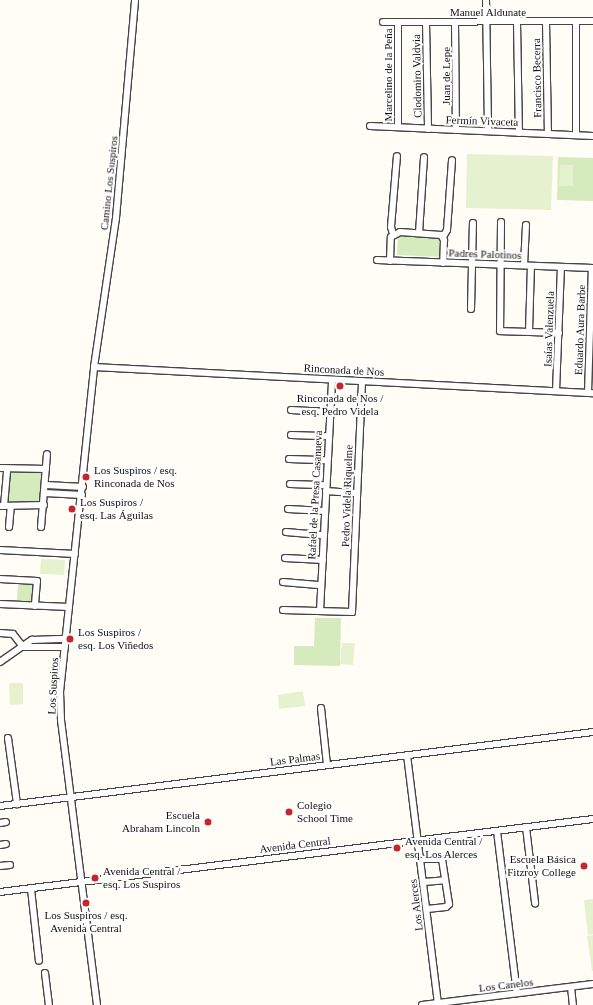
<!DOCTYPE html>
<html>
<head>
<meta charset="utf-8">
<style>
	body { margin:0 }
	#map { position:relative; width:593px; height:1005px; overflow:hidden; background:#fffdf5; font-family:"Times New Roman",serif }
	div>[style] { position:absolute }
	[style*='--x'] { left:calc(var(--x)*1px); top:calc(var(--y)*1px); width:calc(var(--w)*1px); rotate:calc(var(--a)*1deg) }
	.green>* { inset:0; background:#d5ebbd }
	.pitch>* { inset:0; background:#e6f2cf }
	.roads { filter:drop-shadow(1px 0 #444) drop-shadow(-1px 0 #444) drop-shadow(0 1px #444) drop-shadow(0 -1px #444) }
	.minor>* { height:6px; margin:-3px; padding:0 3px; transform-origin:3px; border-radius:3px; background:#fff }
	.dots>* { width:11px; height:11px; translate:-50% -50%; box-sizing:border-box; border:2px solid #fff; border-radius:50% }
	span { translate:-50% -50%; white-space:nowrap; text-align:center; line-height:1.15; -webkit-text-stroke:4px #fff; paint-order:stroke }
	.street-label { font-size:11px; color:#111 }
	.poi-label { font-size:11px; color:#111 }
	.left { translate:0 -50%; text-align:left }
	.right { translate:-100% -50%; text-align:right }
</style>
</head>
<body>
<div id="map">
	<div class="green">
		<i style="clip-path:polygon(558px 157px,593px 158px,593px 201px,557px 200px)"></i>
		<i style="clip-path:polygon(398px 236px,442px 238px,441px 257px,397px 255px)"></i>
		<i style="clip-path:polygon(9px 472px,43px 473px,42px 501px,7px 503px)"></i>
		<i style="clip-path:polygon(18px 583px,33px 584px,32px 603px,17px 602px)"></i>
		<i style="clip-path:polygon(315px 618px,341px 618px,340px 666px,294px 665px,294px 646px,314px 646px)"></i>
	</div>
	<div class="pitch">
		<i style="clip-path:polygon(467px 154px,553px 156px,551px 210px,466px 208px)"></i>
		<i style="clip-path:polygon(560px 165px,573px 165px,573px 186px,559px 186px)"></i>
		<i style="clip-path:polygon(41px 559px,65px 560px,64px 575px,40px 574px)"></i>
		<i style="clip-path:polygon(342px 643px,355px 643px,353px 665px,340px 664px)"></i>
		<i style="clip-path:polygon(9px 683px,23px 683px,23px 704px,10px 705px)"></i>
		<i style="clip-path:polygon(303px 691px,305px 706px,279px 709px,278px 695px)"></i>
		<i style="clip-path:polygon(593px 899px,593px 934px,588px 935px,584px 900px)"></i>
		<i style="clip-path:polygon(593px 935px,593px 971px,592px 971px,587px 936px)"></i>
	</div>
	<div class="roads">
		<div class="minor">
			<i style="--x:486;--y:0;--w:131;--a:89.1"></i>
			<i style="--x:383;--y:22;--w:210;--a:-0.3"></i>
			<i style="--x:398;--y:22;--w:105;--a:90"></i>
			<i style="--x:426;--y:22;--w:107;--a:88.9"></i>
			<i style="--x:455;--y:22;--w:108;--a:89.5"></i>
			<i style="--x:517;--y:22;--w:111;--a:89"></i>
			<i style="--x:546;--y:22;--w:112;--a:89"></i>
			<i style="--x:576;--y:22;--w:113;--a:90"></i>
			<i style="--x:370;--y:126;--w:223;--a:2.6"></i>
			<i style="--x:501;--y:222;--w:109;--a:90.5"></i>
			<i style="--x:500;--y:331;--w:59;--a:1.9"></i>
			<i style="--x:419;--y:233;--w:76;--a:-86.2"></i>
			<i style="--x:393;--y:234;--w:7;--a:-106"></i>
			<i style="--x:391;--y:227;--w:71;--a:-85.2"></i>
			<i style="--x:443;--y:237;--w:8;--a:-60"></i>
			<i style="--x:447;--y:230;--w:70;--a:-85.9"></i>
			<i style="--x:377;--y:260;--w:216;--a:2.1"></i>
			<i style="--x:390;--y:261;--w:24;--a:-88"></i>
			<i style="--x:391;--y:237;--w:10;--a:-29"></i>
			<i style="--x:400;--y:232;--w:41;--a:4.2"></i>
			<i style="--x:441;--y:235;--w:6;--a:59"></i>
			<i style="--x:444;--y:240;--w:23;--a:92"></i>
			<i style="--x:524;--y:265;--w:40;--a:-87.1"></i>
			<i style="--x:471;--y:309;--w:86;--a:-88.7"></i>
			<i style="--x:529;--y:332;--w:66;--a:-88.3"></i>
			<i style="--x:94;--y:367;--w:500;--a:3"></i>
			<i style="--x:556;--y:391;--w:124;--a:-87.7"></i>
			<i style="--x:588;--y:393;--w:125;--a:-88.2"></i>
			<i style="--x:291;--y:410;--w:38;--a:3"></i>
			<i style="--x:291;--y:435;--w:37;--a:2"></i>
			<i style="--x:289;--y:459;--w:38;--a:2"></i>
			<i style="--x:0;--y:468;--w:46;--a:1.2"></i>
			<i style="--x:290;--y:484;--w:36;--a:2"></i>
			<i style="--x:46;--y:485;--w:37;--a:3"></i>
			<i style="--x:326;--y:491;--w:31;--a:4"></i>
			<i style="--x:45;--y:493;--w:37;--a:3"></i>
			<i style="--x:0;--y:506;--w:44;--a:-1.3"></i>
			<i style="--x:4;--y:506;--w:37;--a:-85"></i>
			<i style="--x:288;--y:509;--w:37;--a:3"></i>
			<i style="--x:9;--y:527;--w:21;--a:-85"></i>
			<i style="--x:41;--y:527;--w:73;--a:-85.3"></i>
			<i style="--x:286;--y:532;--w:38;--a:5"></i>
			<i style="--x:0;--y:550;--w:75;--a:3.1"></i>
			<i style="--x:285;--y:558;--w:38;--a:3"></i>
			<i style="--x:0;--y:579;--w:37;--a:3"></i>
			<i style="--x:37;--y:581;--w:25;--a:95"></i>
			<i style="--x:283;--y:582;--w:38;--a:5"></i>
			<i style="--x:0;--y:604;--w:69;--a:2.5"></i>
			<i style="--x:283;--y:610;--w:69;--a:1.7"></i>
			<i style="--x:352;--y:612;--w:231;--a:-87.5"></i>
			<i style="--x:320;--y:611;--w:231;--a:-87"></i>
			<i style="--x:0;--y:633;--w:13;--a:4"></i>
			<i style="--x:13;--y:634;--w:16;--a:52"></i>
			<i style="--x:23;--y:647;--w:42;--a:0"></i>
			<i style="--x:0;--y:662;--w:39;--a:-35"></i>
			<i style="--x:32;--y:640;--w:34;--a:-2"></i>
			<i style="--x:321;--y:708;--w:57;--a:84"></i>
			<i style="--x:8;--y:738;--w:67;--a:82.2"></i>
			<i style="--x:407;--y:755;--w:252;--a:82.9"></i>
			<i style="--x:0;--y:806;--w:598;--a:-7.11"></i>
			<i style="--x:0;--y:823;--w:6;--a:-9"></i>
			<i style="--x:526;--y:827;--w:77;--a:83.2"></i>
			<i style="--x:497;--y:831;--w:163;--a:83"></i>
			<i style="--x:0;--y:845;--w:6;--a:-9"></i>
			<i style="--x:421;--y:859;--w:21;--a:0"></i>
			<i style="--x:442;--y:859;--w:46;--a:81.2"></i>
			<i style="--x:449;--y:904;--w:4;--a:135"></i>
			<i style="--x:446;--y:907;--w:19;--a:174"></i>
			<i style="--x:0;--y:866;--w:10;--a:-6"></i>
			<i style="--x:424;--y:882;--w:21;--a:-5"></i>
			<i style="--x:31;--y:889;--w:72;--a:83.7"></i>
			<i style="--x:0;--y:892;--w:597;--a:-7.02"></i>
			<i style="--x:45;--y:973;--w:32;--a:83"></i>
			<i style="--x:571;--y:987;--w:18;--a:84"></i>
			<i style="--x:97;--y:1005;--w:287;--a:-97.2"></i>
			<i style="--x:61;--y:720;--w:28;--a:-92"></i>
			<i style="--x:60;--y:692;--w:327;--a:-84"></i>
			<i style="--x:94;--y:367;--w:151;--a:-81.6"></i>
			<i style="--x:116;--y:218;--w:219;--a:-85"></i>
			<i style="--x:422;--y:1005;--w:172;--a:-7"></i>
		</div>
	</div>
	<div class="dots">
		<i style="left:340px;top:386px;background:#c4262e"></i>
		<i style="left:86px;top:477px;background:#c4262e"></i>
		<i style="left:72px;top:509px;background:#c4262e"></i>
		<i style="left:70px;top:639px;background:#c4262e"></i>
		<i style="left:289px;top:812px;background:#c4262e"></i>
		<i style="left:208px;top:822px;background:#c4262e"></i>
		<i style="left:397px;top:848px;background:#c4262e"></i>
		<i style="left:584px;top:866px;background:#c4262e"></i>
		<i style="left:95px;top:878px;background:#c4262e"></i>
		<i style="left:86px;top:903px;background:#c4262e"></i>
	</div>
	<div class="street-label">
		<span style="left:488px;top:12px">Manuel Aldunate</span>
		<span style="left:388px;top:75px;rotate:-90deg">Marcelino de la Peña</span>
		<span style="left:417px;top:76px;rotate:-91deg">Clodomiro Valdvia</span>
		<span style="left:446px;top:76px;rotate:-90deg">Juan de Lepe</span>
		<span style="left:537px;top:78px;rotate:-91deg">Francisco Becerra</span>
		<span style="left:482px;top:121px;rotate:2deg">Fermín Vivaceta</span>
		<span style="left:109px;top:183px;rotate:-84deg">Camino Los Suspiros</span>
		<span style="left:485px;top:254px;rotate:2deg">Padres Palotinos</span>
		<span style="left:549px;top:329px;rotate:-88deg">Isaías Valenzuela</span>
		<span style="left:580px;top:330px;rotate:-88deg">Eduardo Aura Barbe</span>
		<span style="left:344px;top:370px;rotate:3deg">Rinconada de Nos</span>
		<span style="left:315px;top:495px;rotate:-87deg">Rafael de la Presa Casanueva</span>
		<span style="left:347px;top:496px;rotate:-88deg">Pedro Videla Riquelme</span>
		<span style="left:53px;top:686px;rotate:-87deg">Los Suspiros</span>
		<span style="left:295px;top:759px;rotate:-7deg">Las Palmas</span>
		<span style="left:295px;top:845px;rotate:-7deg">Avenida Central</span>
		<span style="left:416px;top:905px;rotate:-97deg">Los Alerces</span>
		<span style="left:506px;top:985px;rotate:-7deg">Los Canelos</span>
	</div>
	<div class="poi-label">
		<span style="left:340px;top:405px">Rinconada de Nos /<br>esq. Pedro Videla</span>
		<span class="left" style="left:94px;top:477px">Los Suspiros / esq.<br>Rinconada de Nos</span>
		<span class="left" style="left:80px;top:509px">Los Suspiros /<br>esq. Las Águilas</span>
		<span class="left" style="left:78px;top:639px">Los Suspiros /<br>esq. Los Viñedos</span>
		<span class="left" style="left:297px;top:812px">Colegio<br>School Time</span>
		<span class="right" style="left:200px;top:822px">Escuela<br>Abraham Lincoln</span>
		<span class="left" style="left:405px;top:848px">Avenida Central /<br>esq. Los Alerces</span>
		<span class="right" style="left:576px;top:866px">Escuela Básica<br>Fitzroy College</span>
		<span class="left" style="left:103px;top:878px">Avenida Central /<br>esq. Los Suspiros</span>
		<span style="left:86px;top:922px">Los Suspiros / esq.<br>Avenida Central</span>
	</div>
</div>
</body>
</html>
